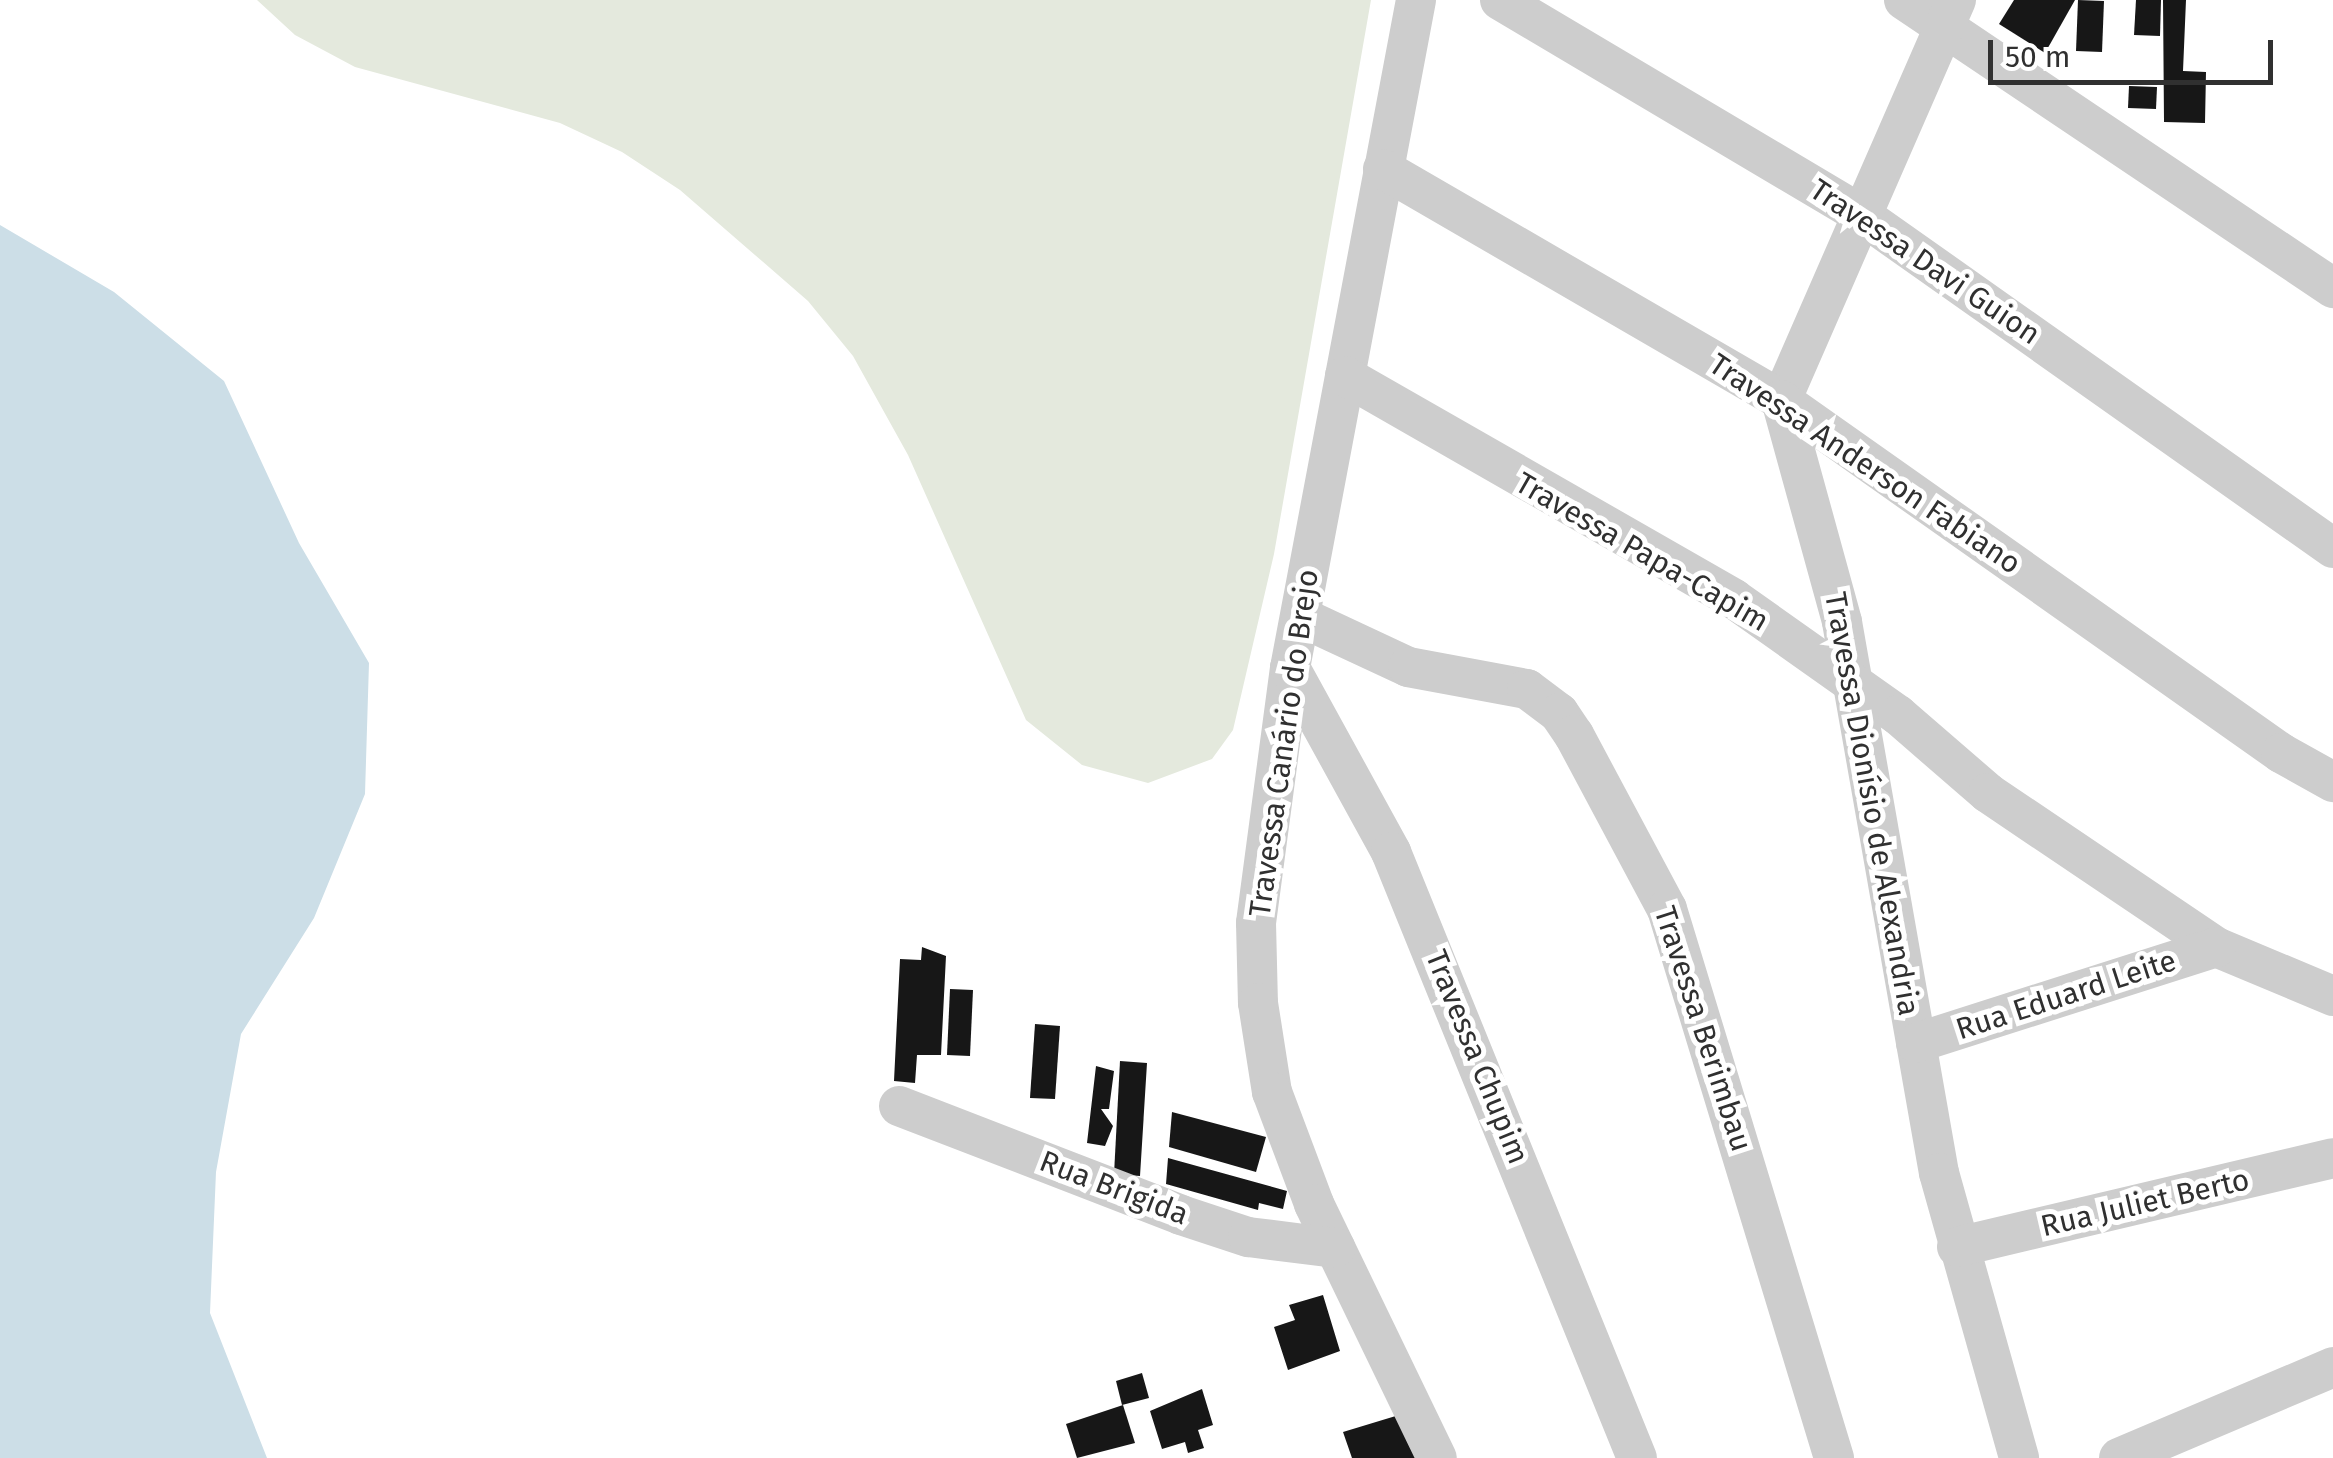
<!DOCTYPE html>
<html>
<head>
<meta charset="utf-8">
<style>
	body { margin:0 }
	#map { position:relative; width:2333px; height:1458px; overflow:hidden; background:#fff; font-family:"Fira Sans",sans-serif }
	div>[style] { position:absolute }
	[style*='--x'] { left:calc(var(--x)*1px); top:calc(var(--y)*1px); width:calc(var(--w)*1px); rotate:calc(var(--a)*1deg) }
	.green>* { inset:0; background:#e4e9dd }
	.water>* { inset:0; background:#ccdee7 }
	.building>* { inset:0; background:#171717 }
	.street>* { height:40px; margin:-20px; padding:0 20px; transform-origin:20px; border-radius:20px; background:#cdcdcd }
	span { translate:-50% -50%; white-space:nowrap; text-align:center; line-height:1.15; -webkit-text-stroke:10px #fff; paint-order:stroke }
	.street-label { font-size:30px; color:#303030 }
	.scale { position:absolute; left:1988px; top:40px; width:285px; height:45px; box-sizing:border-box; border:5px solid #303030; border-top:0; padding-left:12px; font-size:30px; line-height:35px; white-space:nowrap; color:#303030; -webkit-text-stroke:8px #fff; paint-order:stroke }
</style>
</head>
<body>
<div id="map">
	<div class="green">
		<i style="clip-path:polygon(257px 0,1371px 0,1274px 554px,1233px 730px,1212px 759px,1148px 783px,1082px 765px,1026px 720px,908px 455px,853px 356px,808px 301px,680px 190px,622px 152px,560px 123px,355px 67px,295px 35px)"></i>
	</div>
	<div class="water">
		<i style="clip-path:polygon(0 225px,114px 292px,224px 381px,299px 543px,369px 663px,365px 794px,314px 918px,241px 1034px,216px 1172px,210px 1313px,267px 1458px,0 1458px)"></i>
	</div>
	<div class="building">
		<i style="clip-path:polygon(2014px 0,2075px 0,2045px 53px,1999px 24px)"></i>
		<i style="clip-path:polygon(2078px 0,2104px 1px,2102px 52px,2076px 51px)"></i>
		<i style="clip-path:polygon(2136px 0,2161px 0,2160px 36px,2134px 35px)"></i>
		<i style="clip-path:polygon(2163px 0,2186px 0,2183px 71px,2206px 72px,2205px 123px,2164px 122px)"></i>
		<i style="clip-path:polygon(2129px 86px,2157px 87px,2156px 109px,2128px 108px)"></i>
		<i style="clip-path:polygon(922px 947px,946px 956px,941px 1055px,917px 1055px,915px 1083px,894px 1081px,900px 959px,921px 960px)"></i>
		<i style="clip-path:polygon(950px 989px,973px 990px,970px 1056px,947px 1055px)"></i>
		<i style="clip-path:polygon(1035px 1024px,1060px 1026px,1055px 1099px,1030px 1098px)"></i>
		<i style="clip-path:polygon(1120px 1061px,1147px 1063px,1140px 1176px,1114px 1174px)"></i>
		<i style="clip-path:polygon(1096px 1066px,1114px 1071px,1109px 1109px,1101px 1109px,1113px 1126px,1105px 1146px,1087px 1143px)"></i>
		<i style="clip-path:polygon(1172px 1112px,1266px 1137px,1256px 1172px,1169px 1147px)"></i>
		<i style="clip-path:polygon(1168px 1158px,1287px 1191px,1283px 1209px,1259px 1203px,1258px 1210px,1166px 1184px)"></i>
		<i style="clip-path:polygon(1323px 1295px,1340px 1351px,1288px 1370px,1274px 1327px,1295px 1320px,1289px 1305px)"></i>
		<i style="clip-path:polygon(1142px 1373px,1149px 1398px,1122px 1405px,1116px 1381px)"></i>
		<i style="clip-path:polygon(1202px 1389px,1213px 1425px,1198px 1430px,1204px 1448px,1188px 1453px,1185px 1442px,1162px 1449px,1150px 1411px)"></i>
		<i style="clip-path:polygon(1123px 1405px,1135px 1443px,1077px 1458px,1066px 1424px)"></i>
		<i style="clip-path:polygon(1399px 1415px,1421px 1458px,1352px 1458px,1343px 1432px)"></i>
	</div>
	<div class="street">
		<i style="--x:1416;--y:0;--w:680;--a:100.68"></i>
		<i style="--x:1290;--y:668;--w:257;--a:97.6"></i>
		<i style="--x:1256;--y:923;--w:80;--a:88.6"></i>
		<i style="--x:1258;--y:1003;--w:90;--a:81.1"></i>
		<i style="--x:1272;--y:1092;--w:120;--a:69.4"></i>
		<i style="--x:1314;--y:1204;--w:282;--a:64.2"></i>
		<i style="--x:1500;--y:0;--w:419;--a:30.7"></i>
		<i style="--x:1860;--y:214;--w:579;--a:35.23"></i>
		<i style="--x:1904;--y:0;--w:517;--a:33.87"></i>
		<i style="--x:1956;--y:0;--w:437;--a:113.6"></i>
		<i style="--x:1781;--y:400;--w:230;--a:74.6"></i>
		<i style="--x:1842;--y:622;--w:559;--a:80.02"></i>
		<i style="--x:1939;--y:1173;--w:296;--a:74.3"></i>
		<i style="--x:1383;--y:169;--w:460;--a:30.1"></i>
		<i style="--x:1781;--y:400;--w:612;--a:35.22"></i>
		<i style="--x:2281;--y:753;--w:60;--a:29.1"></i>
		<i style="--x:1345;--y:376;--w:448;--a:29.8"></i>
		<i style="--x:1734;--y:599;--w:201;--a:35.3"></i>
		<i style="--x:1898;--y:715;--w:119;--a:40.9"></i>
		<i style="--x:1988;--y:793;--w:275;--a:34"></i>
		<i style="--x:2216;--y:947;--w:127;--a:22.7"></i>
		<i style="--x:1301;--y:617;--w:118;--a:25"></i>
		<i style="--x:1408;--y:667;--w:121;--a:10.5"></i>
		<i style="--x:1527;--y:689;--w:40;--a:37"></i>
		<i style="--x:1559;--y:713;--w:27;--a:56"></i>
		<i style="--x:1574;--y:735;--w:197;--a:61.9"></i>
		<i style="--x:1667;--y:909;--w:574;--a:73.08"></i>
		<i style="--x:1290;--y:668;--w:210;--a:61.2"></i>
		<i style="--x:1391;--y:852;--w:654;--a:67.91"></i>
		<i style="--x:1916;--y:1043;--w:315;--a:-17.7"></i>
		<i style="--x:899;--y:1106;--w:302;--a:21.1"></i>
		<i style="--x:1181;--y:1215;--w:71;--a:18.2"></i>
		<i style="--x:1248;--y:1237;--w:88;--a:7.2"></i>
		<i style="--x:1957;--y:1247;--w:386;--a:-13.3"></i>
		<i style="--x:2119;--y:1458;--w:233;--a:-23"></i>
	</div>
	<div class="street-label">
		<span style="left:1925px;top:262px;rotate:34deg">Travessa Davi Guion</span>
		<span style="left:1865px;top:464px;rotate:34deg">Travessa Anderson Fabiano</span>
		<span style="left:1642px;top:552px;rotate:30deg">Travessa Papa-Capim</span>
		<span style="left:1284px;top:743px;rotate:-82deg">Travessa Canário do Brejo</span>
		<span style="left:1872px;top:804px;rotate:80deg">Travessa Dionísio de Alexandria</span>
		<span style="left:2066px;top:995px;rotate:-18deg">Rua Eduard Leite</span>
		<span style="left:1703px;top:1029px;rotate:72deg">Travessa Berimbau</span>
		<span style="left:1477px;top:1057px;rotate:68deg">Travessa Chupim</span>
		<span style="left:1114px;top:1188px;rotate:21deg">Rua Brigida</span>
		<span style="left:2145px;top:1203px;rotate:-13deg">Rua Juliet Berto</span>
	</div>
	<div class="scale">50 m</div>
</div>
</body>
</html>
